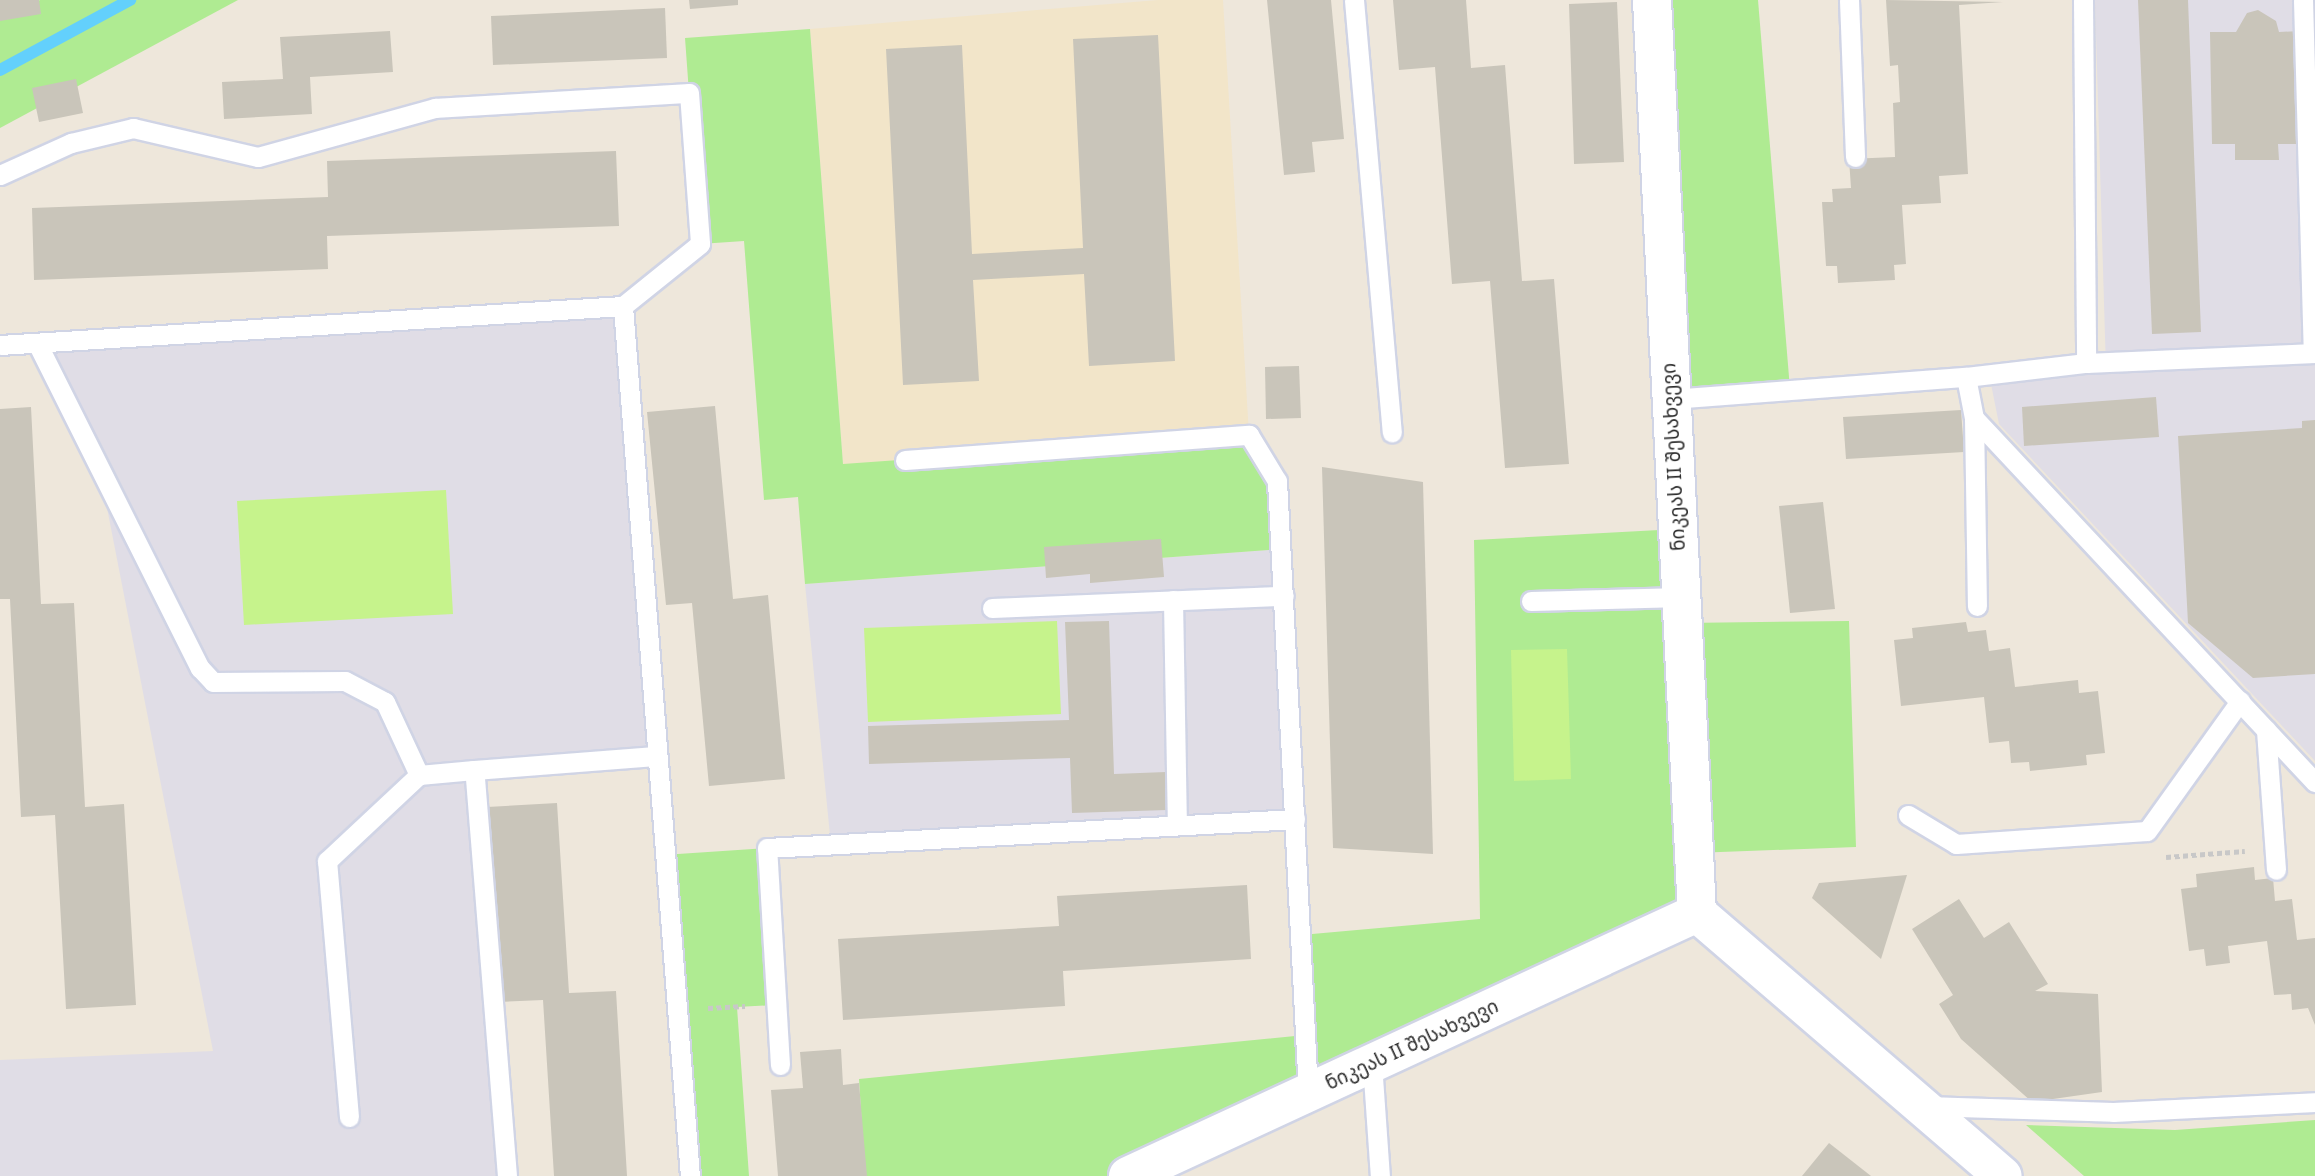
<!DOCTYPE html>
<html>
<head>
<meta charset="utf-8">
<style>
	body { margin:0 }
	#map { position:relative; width:2315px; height:1176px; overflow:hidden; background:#eee7db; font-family:"Noto Sans","Noto Sans Georgian",sans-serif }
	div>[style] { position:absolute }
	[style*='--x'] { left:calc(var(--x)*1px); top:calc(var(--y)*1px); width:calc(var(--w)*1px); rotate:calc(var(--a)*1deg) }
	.industrial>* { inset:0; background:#e0dde6 }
	.education>* { inset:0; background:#f2e5c9 }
	.green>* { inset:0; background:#afeb92 }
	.pitch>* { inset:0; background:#c6f38c }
	.stream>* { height:12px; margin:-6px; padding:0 6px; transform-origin:6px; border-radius:6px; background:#63d0fc }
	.building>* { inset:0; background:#c9c5ba }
	.path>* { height:4.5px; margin-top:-2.25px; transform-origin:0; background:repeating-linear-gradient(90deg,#c8c8c8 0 5px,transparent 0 8.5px) }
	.roads { filter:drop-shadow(2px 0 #d0d4e5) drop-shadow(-2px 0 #d0d4e5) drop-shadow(0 2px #d0d4e5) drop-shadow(0 -2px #d0d4e5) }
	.service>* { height:19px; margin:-9.5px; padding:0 9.5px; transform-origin:9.5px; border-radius:9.5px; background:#fff }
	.minor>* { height:38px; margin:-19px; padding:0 19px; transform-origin:19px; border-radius:19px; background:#fff }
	span { translate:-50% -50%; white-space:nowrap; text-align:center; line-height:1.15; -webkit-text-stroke:5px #fff; paint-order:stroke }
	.street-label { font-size:19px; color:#2b2b2b }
</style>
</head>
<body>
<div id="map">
	<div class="industrial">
		<i style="clip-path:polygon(2095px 0,2315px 0,2315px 761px,1999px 424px,1991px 384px,2106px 370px)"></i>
		<i style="clip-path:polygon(623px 306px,655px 756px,475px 770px,507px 1176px,0 1176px,0 1060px,213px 1051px,100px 472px,37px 343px)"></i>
		<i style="clip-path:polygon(1282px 549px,1295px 819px,831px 845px,805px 584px)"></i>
	</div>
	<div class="education">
		<i style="clip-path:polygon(1158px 0,1223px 0,1249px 435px,843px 465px,810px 29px)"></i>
	</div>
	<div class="green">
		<i style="clip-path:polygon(40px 0,238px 0,0 128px,0 20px)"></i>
		<i style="clip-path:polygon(1652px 0,1758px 0,1790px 389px,1671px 399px)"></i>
		<i style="clip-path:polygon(810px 29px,843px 464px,1249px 435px,1277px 481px,1282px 549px,805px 584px,798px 497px,764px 500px,744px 241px,700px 244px,685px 38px)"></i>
		<i style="clip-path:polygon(1678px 529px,1683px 623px,1849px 621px,1856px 847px,1694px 853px,1697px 913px,1128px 1176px,865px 1176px,859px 1079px,1305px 1035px,1301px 935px,1480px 919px,1474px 540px)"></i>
		<i style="clip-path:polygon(767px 848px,776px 1005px,737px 1007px,749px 1176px,690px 1176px,663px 855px)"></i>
		<i style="clip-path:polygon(2315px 1120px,2315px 1176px,2084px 1176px,2026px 1125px,2175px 1130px)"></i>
	</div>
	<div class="pitch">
		<i style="clip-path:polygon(446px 490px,453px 614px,244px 625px,237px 501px)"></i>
		<i style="clip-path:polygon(1057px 621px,1061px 714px,868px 722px,864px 628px)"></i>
		<i style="clip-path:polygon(1567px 649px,1571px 779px,1514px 781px,1511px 650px)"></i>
	</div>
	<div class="stream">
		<i style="--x:0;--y:70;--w:148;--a:-28.3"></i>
	</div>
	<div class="building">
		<i style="clip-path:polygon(0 0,39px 0,41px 14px,0 21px)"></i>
		<i style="clip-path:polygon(689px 0,738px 0,738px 5px,690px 9px)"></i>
		<i style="clip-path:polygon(1267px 0,1331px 0,1344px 139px,1312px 142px,1315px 172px,1284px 175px)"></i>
		<i style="clip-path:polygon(1393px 0,1466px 0,1471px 68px,1505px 65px,1522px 281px,1554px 279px,1569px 464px,1505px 468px,1490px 281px,1452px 284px,1435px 67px,1399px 70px)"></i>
		<i style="clip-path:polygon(1886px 0,2003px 2px,1959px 5px,1968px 174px,1939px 176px,1941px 203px,1902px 205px,1906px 264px,1894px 265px,1895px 280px,1838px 283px,1837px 266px,1826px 266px,1822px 202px,1833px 202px,1832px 189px,1851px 188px,1849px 159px,1895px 157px,1893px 103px,1900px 102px,1898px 65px,1890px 66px)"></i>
		<i style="clip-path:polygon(2138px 0,2188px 0,2201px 332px,2152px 334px)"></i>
		<i style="clip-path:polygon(1617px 2px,1624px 162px,1574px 164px,1569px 4px)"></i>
		<i style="clip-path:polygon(665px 8px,667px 58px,493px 65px,491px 16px)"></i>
		<i style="clip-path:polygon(2258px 10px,2276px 21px,2279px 32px,2300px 31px,2301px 144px,2278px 144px,2279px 160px,2235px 160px,2235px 144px,2212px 144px,2210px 32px,2236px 32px,2247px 13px)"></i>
		<i style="clip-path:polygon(390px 31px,393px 72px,310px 77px,312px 114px,224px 119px,222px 82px,283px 79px,280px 37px)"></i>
		<i style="clip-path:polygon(1158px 35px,1175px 361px,1089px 366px,1084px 274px,973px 280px,979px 381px,903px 385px,886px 49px,962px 45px,972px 254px,1083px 248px,1073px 39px)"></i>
		<i style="clip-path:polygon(76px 79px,83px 113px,39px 122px,32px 88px)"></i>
		<i style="clip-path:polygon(616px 151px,619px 226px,327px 236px,328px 269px,34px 280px,32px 208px,328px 197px,327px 161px)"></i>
		<i style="clip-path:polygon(1299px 366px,1301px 418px,1266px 419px,1265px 367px)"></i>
		<i style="clip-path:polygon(2156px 397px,2159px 437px,2024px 446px,2022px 407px)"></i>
		<i style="clip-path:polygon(715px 406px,733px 599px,768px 595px,785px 779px,709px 786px,692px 603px,666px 605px,647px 412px)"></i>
		<i style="clip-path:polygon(31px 407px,41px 604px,74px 603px,85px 807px,124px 804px,136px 1005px,66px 1009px,55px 815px,21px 817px,10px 599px,0 599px,0 409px)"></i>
		<i style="clip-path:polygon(1961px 410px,1964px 452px,1846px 459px,1843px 417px)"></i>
		<i style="clip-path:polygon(2315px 420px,2315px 674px,2253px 678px,2188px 623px,2178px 436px,2302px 428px,2302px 421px)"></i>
		<i style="clip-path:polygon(1322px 467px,1423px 482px,1433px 854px,1333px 848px)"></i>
		<i style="clip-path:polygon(1823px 502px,1835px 609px,1790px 613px,1779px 506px)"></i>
		<i style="clip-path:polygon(1161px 539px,1164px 577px,1090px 583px,1090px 574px,1046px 578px,1044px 547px)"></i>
		<i style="clip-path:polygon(1109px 621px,1114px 774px,1166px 772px,1167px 810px,1072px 813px,1070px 758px,869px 764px,868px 726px,1069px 720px,1065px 622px)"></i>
		<i style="clip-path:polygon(1966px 622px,1968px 632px,1986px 630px,1989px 651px,2010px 648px,2015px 687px,2078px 680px,2079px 693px,2098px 691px,2105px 753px,2086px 755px,2087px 765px,2030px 771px,2029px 762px,2011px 763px,2009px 741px,1989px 743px,1984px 697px,1901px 706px,1894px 640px,1913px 638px,1912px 628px)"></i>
		<i style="clip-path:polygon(557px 803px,569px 993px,616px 991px,627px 1176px,554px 1176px,543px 1000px,499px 1002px,487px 807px)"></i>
		<i style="clip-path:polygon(2254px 867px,2255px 880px,2273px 878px,2275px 901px,2292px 899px,2297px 940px,2315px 938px,2315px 1025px,2308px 1008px,2292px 1010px,2291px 994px,2274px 995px,2267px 941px,2228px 946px,2230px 963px,2206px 966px,2204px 949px,2189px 951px,2181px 889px,2197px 887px,2196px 874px)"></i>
		<i style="clip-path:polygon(1907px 875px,1881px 959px,1812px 898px,1819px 883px)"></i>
		<i style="clip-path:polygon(1247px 885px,1251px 959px,1063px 971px,1065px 1006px,843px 1020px,838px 939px,1059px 926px,1057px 896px)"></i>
		<i style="clip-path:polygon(1959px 899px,1984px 938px,2009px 922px,2048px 984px,2035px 991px,2098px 994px,2102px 1092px,2032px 1102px,1961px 1039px,1939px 1004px,1953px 995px,1912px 929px)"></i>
		<i style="clip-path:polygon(841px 1049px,843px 1085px,859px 1083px,867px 1176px,778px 1176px,771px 1090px,803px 1088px,800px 1052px)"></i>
		<i style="clip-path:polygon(1829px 1143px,1871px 1176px,1802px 1176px)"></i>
	</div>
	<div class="path">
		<i style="--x:2166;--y:857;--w:79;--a:-4.3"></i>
		<i style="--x:708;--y:1008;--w:37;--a:-3"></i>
	</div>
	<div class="roads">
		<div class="service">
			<i style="--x:1354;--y:0;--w:434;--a:85"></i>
			<i style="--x:1849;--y:0;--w:157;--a:87.8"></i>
			<i style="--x:2083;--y:0;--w:363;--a:89.5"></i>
			<i style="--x:2303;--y:0;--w:353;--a:88.4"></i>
			<i style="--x:0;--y:175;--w:78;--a:-24.3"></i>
			<i style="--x:71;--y:143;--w:64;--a:-13.6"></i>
			<i style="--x:133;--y:128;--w:128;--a:13.1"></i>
			<i style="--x:258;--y:157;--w:184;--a:-15.5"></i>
			<i style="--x:435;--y:108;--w:254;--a:-3.4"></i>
			<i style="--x:689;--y:93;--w:151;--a:85.8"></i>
			<i style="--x:700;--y:244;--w:99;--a:141.2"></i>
			<i style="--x:623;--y:306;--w:624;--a:176.42"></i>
			<i style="--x:623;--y:306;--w:873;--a:85.6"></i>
			<i style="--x:37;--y:343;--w:364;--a:63.4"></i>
			<i style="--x:200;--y:668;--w:19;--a:47"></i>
			<i style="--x:213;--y:682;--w:132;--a:-0.4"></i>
			<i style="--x:345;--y:681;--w:45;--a:27.7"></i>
			<i style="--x:385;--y:702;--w:81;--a:65"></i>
			<i style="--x:419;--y:775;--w:55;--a:-5.2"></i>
			<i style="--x:1966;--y:377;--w:121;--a:-6.7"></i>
			<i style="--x:2086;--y:363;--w:229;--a:-2.5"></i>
			<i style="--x:1671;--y:399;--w:296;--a:-4.3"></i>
			<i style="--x:1966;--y:377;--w:42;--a:79"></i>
			<i style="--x:1974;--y:418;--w:499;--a:46.9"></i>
			<i style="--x:1974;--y:418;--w:188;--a:89.1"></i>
			<i style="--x:905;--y:460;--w:345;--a:-4.2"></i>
			<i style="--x:1249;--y:435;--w:54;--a:58.7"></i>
			<i style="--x:1277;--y:481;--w:613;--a:87.1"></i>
			<i style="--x:1173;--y:600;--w:222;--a:89"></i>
			<i style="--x:1531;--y:601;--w:151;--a:-1.5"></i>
			<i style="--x:992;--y:608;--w:292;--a:-2.4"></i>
			<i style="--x:2266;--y:730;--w:140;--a:85.9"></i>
			<i style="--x:1908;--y:815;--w:56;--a:31.1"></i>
			<i style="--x:1956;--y:844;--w:191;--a:-3.9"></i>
			<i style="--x:2147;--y:831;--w:160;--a:-54.4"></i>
			<i style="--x:1372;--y:1063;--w:113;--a:86"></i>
			<i style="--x:780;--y:1065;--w:217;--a:-93.4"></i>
			<i style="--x:767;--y:848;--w:529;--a:-3.14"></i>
			<i style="--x:1926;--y:1106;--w:187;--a:1.8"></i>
			<i style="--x:2113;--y:1112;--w:202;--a:-2.8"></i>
			<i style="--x:349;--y:1117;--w:257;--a:-94.9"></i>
			<i style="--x:327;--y:861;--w:126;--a:-43.1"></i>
			<i style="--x:507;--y:1176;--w:407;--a:-94.6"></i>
			<i style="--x:474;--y:770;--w:182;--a:-4.4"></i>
		</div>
		<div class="minor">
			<i style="--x:1652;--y:0;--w:914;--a:87.18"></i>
			<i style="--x:1697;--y:913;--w:403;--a:40.7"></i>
			<i style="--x:1128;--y:1176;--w:627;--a:-24.81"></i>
		</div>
	</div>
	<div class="street-label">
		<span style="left:1674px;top:457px;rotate:-93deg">ნიკეას II შესახვევი</span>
		<span style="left:1412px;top:1045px;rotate:-25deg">ნიკეას II შესახვევი</span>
	</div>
</div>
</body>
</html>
